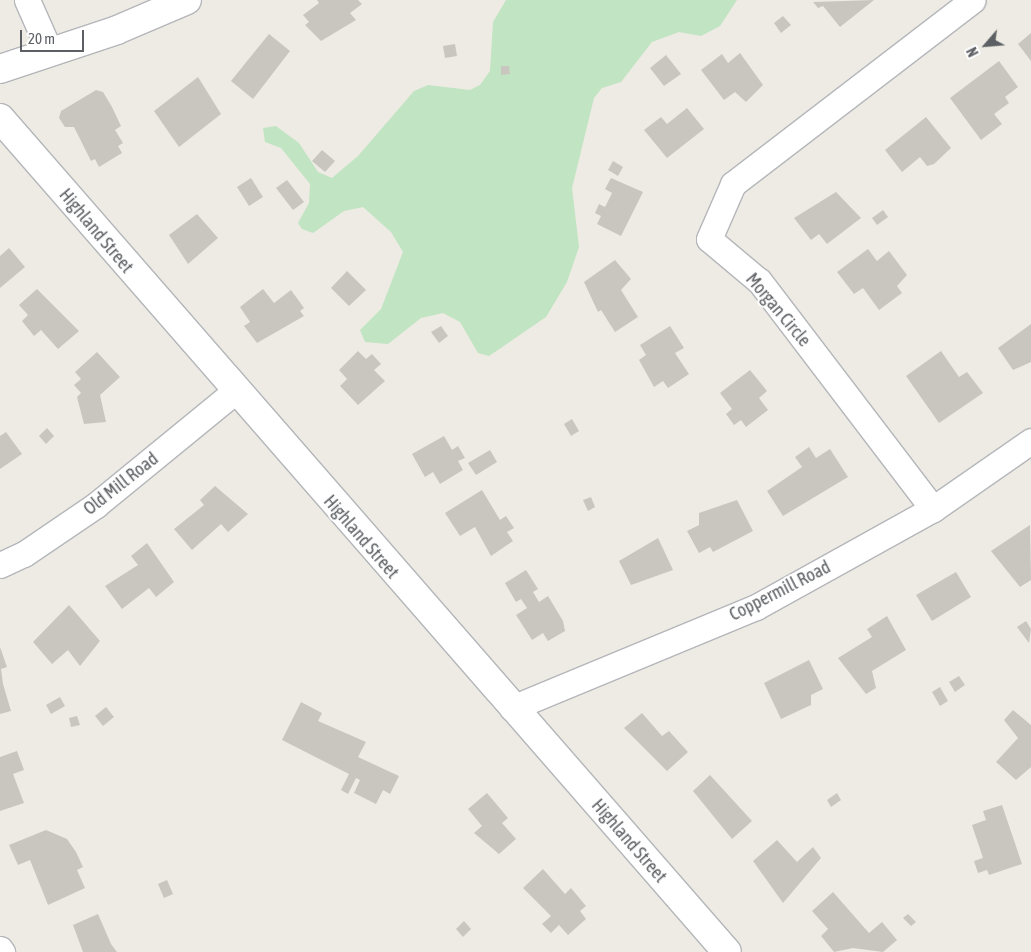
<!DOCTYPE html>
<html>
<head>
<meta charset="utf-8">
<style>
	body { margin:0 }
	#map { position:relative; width:1031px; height:952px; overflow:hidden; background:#edebe3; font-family:"Asap Condensed",sans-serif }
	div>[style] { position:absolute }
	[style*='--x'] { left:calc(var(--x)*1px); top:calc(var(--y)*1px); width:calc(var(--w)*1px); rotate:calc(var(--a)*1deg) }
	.green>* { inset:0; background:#c1e4c2 }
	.building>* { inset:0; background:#c9c6c0 }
	.roads { filter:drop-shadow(1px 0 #b4b6ba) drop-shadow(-1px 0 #b4b6ba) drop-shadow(0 1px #b4b6ba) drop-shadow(0 -1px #b4b6ba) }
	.street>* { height:25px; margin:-12.5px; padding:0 12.5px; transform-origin:12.5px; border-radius:12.5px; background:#fff }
	.secondary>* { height:28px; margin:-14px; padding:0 14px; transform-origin:14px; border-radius:14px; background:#fff }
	span { translate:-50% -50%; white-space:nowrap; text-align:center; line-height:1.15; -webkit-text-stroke:4px #fff; paint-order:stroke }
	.street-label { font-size:18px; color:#5c5f63 }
	.north { position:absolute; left:961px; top:20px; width:50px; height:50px; -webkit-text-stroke:4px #fff; paint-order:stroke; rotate:243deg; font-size:14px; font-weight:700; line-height:20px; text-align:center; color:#5c5f63 }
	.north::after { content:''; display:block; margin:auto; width:18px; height:22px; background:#5c5f63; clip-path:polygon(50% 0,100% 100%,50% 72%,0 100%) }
	.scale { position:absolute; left:20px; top:30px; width:64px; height:22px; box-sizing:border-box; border:2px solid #5c5f63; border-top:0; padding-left:6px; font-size:15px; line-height:18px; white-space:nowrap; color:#5c5f63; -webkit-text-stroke:4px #fff; paint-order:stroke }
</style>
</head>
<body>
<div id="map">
	<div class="green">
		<i style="clip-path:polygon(506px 0,737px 0,720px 26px,701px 36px,679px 32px,652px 42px,621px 82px,602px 88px,594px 98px,572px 188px,579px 247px,567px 282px,546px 317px,489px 356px,478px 353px,460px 322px,443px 313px,421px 318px,388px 344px,365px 342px,360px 330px,381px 309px,403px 252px,391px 232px,363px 207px,344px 211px,313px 233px,302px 229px,298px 223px,309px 203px,310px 184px,281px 148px,265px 142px,263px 128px,276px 126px,299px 143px,318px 172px,332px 178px,358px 156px,414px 91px,428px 85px,470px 90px,480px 85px,490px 71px,493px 22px)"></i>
	</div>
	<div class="building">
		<i style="clip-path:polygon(317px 0,358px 0,362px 4px,350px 13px,356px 20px,321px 41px,305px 25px,309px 22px,303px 15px,319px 3px)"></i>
		<i style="clip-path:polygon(874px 0,840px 27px,823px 6px,818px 8px,813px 2px)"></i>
		<i style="clip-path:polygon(783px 16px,791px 25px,781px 33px,774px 23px)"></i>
		<i style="clip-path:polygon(1031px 33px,1031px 61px,1018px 44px)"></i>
		<i style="clip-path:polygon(269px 34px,290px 51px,253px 99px,231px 81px)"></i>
		<i style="clip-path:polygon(455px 44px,457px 56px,445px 58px,443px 46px)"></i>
		<i style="clip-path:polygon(740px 53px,763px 85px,746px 102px,735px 92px,724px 100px,701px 70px,722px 54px,728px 63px)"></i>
		<i style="clip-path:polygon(666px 55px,681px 74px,664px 86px,650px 68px)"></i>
		<i style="clip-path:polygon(999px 61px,1018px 87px,1005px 97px,1009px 103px,994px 114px,1002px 124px,981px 140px,950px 98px)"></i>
		<i style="clip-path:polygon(501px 66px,509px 66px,510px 74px,501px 75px)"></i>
		<i style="clip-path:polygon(198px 77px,221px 114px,179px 147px,154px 111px)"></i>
		<i style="clip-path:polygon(96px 90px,103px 92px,112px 107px,121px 126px,115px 130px,123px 143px,118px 146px,122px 153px,99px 167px,95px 159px,91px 161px,74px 127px,65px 127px,59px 118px,61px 111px)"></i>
		<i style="clip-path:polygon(687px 108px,704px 129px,667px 158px,644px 130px,661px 117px,667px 124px)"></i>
		<i style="clip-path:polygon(926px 117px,951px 148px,934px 164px,927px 166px,920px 157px,902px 172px,885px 150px)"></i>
		<i style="clip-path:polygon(322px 150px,335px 161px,325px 172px,312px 161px)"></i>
		<i style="clip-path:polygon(613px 161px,623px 167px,618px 176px,608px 170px)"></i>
		<i style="clip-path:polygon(251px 178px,263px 197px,249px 206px,237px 187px)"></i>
		<i style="clip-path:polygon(611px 178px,643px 192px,621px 236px,597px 224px,601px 216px,595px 213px,599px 204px,605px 207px,612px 193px,605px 189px)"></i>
		<i style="clip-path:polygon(287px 180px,304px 202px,293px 210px,276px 188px)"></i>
		<i style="clip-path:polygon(836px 192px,861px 218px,827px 244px,819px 234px,811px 240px,794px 218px)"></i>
		<i style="clip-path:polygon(883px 210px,888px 217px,877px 225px,872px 218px)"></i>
		<i style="clip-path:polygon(197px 214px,218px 238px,188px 264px,169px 235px)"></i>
		<i style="clip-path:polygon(9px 248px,25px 267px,0 288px,0 256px)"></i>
		<i style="clip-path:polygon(868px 249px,877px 261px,889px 251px,907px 275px,897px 286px,902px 293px,879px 310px,863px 288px,854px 294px,837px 272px)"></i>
		<i style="clip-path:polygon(615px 260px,631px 279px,621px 290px,638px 317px,615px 332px,601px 310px,598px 312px,584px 282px)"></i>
		<i style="clip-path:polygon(347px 271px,366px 290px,349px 306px,331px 288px)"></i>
		<i style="clip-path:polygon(37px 289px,79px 331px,58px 349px,41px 330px,34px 336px,22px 321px,28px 315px,19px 305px)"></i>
		<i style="clip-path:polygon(263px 289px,274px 303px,291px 290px,304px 308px,300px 311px,304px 316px,257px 343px,244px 326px,250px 322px,240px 307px)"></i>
		<i style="clip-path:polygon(1031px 324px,1031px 362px,1013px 370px,998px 348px)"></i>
		<i style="clip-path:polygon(441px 326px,448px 336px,439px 343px,431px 332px)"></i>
		<i style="clip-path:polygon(670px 326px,684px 348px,675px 353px,689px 374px,668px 388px,663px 381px,654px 387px,639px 360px,646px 355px,640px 345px)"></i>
		<i style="clip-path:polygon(358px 351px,366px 359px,372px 354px,381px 364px,374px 370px,385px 381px,358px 405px,340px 386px,347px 379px,339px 370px)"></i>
		<i style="clip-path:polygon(941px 351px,959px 377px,967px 372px,983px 393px,939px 423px,906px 376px)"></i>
		<i style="clip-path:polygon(97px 352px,120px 377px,100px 395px,106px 422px,84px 424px,77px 397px,81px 393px,74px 385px,81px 379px,75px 372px)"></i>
		<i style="clip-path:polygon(750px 370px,767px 391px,759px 398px,768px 410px,746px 427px,741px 420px,734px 425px,726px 414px,732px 409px,720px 393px)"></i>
		<i style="clip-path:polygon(572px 419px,579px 431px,571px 436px,564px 424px)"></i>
		<i style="clip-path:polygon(47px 428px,54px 436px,46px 444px,39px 436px)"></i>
		<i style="clip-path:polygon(6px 432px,22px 454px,0 469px,0 436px)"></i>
		<i style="clip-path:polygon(444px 436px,452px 450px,458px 446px,465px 458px,458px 461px,463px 470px,440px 484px,433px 472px,425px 477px,412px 454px)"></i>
		<i style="clip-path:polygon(809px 447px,816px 458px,830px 449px,848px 477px,783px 516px,767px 491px,802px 467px,795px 457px)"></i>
		<i style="clip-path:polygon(490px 450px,497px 462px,476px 475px,468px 463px)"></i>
		<i style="clip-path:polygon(215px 486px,248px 514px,228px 532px,221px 524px,192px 550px,174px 529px,204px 505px,200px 500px)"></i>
		<i style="clip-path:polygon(482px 490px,500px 520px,506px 516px,514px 528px,507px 532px,513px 541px,491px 556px,475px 527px,460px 536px,445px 513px)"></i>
		<i style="clip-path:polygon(591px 497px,595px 507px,588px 511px,583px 500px)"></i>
		<i style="clip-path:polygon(737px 500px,753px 531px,713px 552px,710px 547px,699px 553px,687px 531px,699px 525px,699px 513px)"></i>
		<i style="clip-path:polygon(1030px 525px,1031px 580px,1020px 587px,991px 551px)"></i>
		<i style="clip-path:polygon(658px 538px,673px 570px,631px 585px,619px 561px)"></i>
		<i style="clip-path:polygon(147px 543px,174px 582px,156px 597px,149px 588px,122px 609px,105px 586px,138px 565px,131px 556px)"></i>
		<i style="clip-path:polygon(526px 570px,538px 589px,533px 592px,539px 602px,548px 596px,563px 621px,565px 631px,548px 641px,543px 633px,532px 640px,516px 615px,527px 608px,521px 599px,516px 602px,505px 583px)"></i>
		<i style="clip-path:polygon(956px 572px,971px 597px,932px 621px,916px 595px)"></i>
		<i style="clip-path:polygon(69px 605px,100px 641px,80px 666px,68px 650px,52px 664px,33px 642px)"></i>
		<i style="clip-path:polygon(887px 616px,906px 650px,872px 671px,876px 688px,866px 694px,838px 658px,872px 637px,867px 629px)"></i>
		<i style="clip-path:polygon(1026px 621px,1031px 629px,1029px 643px,1017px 627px)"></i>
		<i style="clip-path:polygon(0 647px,7px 667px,1px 669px,3px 684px,11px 711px,0 714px)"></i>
		<i style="clip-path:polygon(809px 660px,823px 689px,811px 695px,811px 705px,781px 719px,764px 683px)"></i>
		<i style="clip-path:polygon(959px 676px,965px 685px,955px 692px,949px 682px)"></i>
		<i style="clip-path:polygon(940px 687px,948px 701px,940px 706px,932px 692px)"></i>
		<i style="clip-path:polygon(60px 697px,65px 706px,51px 714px,46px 705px)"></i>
		<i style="clip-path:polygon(301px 702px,322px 713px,318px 721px,366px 742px,358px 757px,399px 776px,390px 794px,383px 790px,376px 804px,354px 793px,360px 780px,356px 778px,348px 794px,341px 790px,349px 774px,282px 740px)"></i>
		<i style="clip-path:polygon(106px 707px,114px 717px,103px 726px,95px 716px)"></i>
		<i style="clip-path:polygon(1013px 710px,1031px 725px,1031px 767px,1016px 780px,996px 762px,1018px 738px,1004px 720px)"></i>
		<i style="clip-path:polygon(642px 713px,662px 736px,669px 731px,688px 752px,667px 771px,624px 728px)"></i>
		<i style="clip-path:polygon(77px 716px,80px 725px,71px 727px,69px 718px)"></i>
		<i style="clip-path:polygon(17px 751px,24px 770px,13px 774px,24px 803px,0 811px,0 757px)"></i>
		<i style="clip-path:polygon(710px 775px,752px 821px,732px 839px,693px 791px)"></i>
		<i style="clip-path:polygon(487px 793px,508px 818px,502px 823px,516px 839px,499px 854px,474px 833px,482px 826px,468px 809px)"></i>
		<i style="clip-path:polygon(837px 793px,841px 800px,831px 807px,827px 800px)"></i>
		<i style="clip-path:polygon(1002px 805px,1022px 864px,989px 875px,987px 870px,978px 873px,974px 861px,983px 858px,972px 825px,986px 820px,983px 811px)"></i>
		<i style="clip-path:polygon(46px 830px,67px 839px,76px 852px,83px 867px,77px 870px,85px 888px,48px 905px,30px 860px,18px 865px,9px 845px)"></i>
		<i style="clip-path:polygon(777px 840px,797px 862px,813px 847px,821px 858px,783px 903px,753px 861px)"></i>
		<i style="clip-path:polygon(543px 869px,565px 894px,571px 888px,586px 906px,580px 911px,586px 919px,568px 935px,559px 925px,551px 933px,542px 924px,551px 916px,523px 888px)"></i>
		<i style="clip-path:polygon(167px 880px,173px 894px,164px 898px,158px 884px)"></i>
		<i style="clip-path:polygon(833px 892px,869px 933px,882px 922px,897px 940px,883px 952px,853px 948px,834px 952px,821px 936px,828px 929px,812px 911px)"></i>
		<i style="clip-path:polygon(98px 914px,111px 944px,117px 952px,83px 952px,73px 925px)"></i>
		<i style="clip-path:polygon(908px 914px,916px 922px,911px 926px,903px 918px)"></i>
		<i style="clip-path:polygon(464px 921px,471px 929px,463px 937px,456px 929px)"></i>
	</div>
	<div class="roads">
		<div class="street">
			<i style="--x:27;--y:0;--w:57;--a:66.1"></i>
			<i style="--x:933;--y:509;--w:287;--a:-127.3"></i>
			<i style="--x:759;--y:281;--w:65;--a:-140"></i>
			<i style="--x:709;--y:239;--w:60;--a:-66.4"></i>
			<i style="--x:733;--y:184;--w:302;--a:-37.5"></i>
			<i style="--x:0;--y:565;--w:26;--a:-25"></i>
			<i style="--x:24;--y:554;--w:87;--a:-34.2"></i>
			<i style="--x:96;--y:505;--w:178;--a:-39.3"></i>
			<i style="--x:512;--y:708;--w:264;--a:-22.5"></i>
			<i style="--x:756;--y:607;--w:202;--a:-29"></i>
			<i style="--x:933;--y:509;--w:119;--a:-34.8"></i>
			<i style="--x:0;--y:949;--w:4;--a:56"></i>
		</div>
		<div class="secondary">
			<i style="--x:0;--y:69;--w:123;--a:-18.4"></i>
			<i style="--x:117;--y:30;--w:76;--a:-23.2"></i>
			<i style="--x:0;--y:118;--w:1106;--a:48.92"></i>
		</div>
	</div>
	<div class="street-label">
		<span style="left:96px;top:231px;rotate:50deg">Highland Street</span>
		<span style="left:778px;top:310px;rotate:50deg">Morgan Circle</span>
		<span style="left:121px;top:484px;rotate:-38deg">Old Mill Road</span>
		<span style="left:361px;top:537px;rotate:49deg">Highland Street</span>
		<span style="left:780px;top:591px;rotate:-27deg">Coppermill Road</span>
		<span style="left:629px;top:841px;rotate:49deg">Highland Street</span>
	</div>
	<div class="north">N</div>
	<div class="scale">20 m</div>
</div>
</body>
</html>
